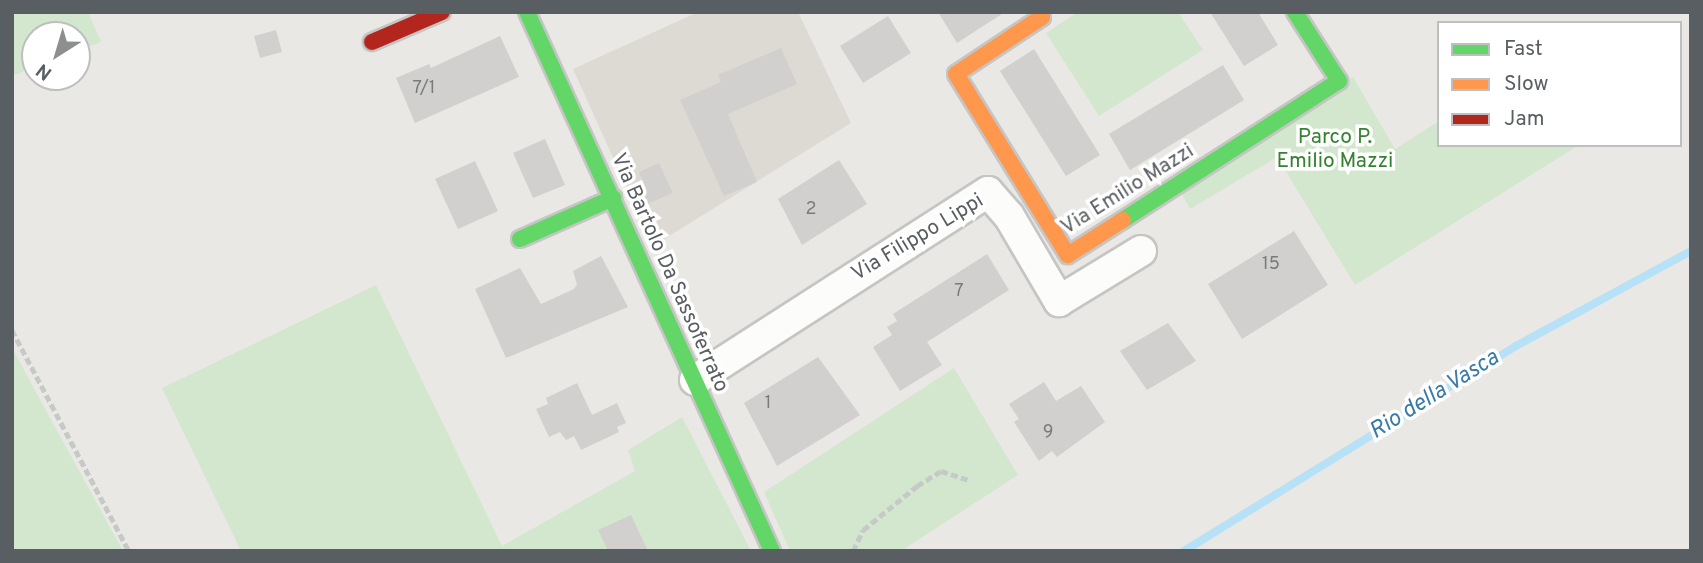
<!DOCTYPE html>
<html>
<head>
<meta charset="utf-8">
<style>
	body { margin:0 }
	#map { position:relative; width:1703px; height:563px; overflow:hidden; background:#eae8e4; font-family:Overpass,sans-serif }
	div>[style] { position:absolute }
	[style*='--x'] { left:calc(var(--x)*1px); top:calc(var(--y)*1px); width:calc(var(--w)*1px); rotate:calc(var(--a)*1deg) }
	.education>* { inset:0; background:#dddad3 }
	.green>* { inset:0; background:#d3e7ce }
	.stream>* { height:8px; margin:-4px; padding:0 4px; transform-origin:4px; border-radius:4px; background:#b6e1f7 }
	.building>* { inset:0; background:#d2d0ce }
	.path>* { height:4.5px; margin-top:-2.25px; transform-origin:0; background:repeating-linear-gradient(90deg,#c5cac7 0 7px,transparent 0 10.5px) }
	.roads { filter:drop-shadow(2px 0 #c5c5c4) drop-shadow(-2px 0 #c5c5c4) drop-shadow(0 2px #c5c5c4) drop-shadow(0 -2px #c5c5c4) }
	.street>* { height:30px; margin:-15px; padding:0 15px; transform-origin:15px; border-radius:15px; background:#fcfcfb }
	.fast>* { height:16px; margin:-8px; padding:0 8px; transform-origin:8px; border-radius:8px; background:#63d668 }
	.slow>* { height:16px; margin:-8px; padding:0 8px; transform-origin:8px; border-radius:8px; background:#ff974d }
	.jam>* { height:16px; margin:-8px; padding:0 8px; transform-origin:8px; border-radius:8px; background:#b3261e }
	span { translate:-50% -50%; white-space:nowrap; text-align:center; line-height:1.15; -webkit-text-stroke:7px #fff; paint-order:stroke }
	.number-label { font-size:18px; color:#787c7e }
	.number-label span { -webkit-text-stroke-width:0 }
	.park-label { font-size:21px; color:#358231 }
	.street-label { font-size:21px; color:#595e62 }
	.water-label { font-size:23px; color:#387aaa; font-style:italic }
	.frame { position:absolute; inset:0; border:14px solid #595e62; pointer-events:none }
	.legend { position:absolute; left:1437px; top:21px; width:245px; height:126px; box-sizing:border-box; background:#fff; border:2px solid #bdbfc0; margin:0; padding:9px 12px; list-style:none; font-size:21px; color:#595e62 }
	.legend li { display:flex; align-items:center; gap:14px; height:35px }
	.legend b { width:35px; border:2px solid #bdbfc0 }
	.north { position:absolute; left:21px; top:21px; width:70px; height:70px; box-sizing:border-box; background:#fff; border:2px solid #bdbfc0; border-radius:50%; rotate:217deg; font-size:19px; font-weight:700; line-height:28px; text-align:center; color:#595e62 }
	.north::after { content:''; display:block; margin:auto; width:24px; height:32px; background:#8c8e90; clip-path:polygon(50% 0,100% 100%,50% 72%,0 100%) }
</style>
</head>
<body>
<div id="map">
	<div class="education">
		<i style="clip-path:polygon(698px 12px,798px 12px,851px 123px,653px 246px,573px 69px)"></i>
	</div>
	<div class="green">
		<i style="clip-path:polygon(12px 12px,88px 12px,101px 42px,77px 51px,77px 35px,35px 35px,35px 67px,12px 76px)"></i>
		<i style="clip-path:polygon(1078px 12px,1178px 12px,1203px 50px,1099px 116px,1046px 33px)"></i>
		<i style="clip-path:polygon(1353px 77px,1395px 149px,1439px 121px,1439px 145px,1579px 145px,1355px 285px,1277px 157px,1190px 209px,1177px 185px)"></i>
		<i style="clip-path:polygon(376px 285px,502px 546px,635px 471px,628px 450px,682px 417px,751px 551px,241px 551px,162px 388px)"></i>
		<i style="clip-path:polygon(12px 348px,123px 551px,12px 551px)"></i>
		<i style="clip-path:polygon(954px 368px,1018px 475px,901px 551px,790px 551px,764px 492px)"></i>
	</div>
	<div class="stream">
		<i style="--x:1184;--y:551;--w:390;--a:-31.7"></i>
		<i style="--x:1516;--y:346;--w:199;--a:-28.5"></i>
	</div>
	<div class="building">
		<i style="clip-path:polygon(938px 12px,1005px 12px,957px 43px)"></i>
		<i style="clip-path:polygon(1210px 12px,1258px 12px,1278px 45px,1244px 66px)"></i>
		<i style="clip-path:polygon(888px 16px,911px 53px,863px 83px,840px 46px)"></i>
		<i style="clip-path:polygon(276px 30px,282px 52px,260px 58px,254px 36px)"></i>
		<i style="clip-path:polygon(500px 36px,519px 77px,415px 123px,396px 78px,429px 64px,431px 68px)"></i>
		<i style="clip-path:polygon(781px 48px,797px 84px,728px 114px,757px 182px,724px 196px,680px 100px,721px 82px,718px 75px)"></i>
		<i style="clip-path:polygon(1034px 49px,1100px 155px,1066px 176px,1000px 71px)"></i>
		<i style="clip-path:polygon(1223px 65px,1244px 100px,1130px 170px,1109px 134px)"></i>
		<i style="clip-path:polygon(545px 139px,565px 185px,533px 198px,513px 153px)"></i>
		<i style="clip-path:polygon(839px 160px,867px 204px,802px 245px,778px 199px)"></i>
		<i style="clip-path:polygon(475px 161px,498px 211px,458px 229px,435px 179px)"></i>
		<i style="clip-path:polygon(659px 163px,673px 193px,642px 206px,634px 189px,644px 185px,639px 172px)"></i>
		<i style="clip-path:polygon(1294px 231px,1328px 285px,1242px 339px,1208px 284px)"></i>
		<i style="clip-path:polygon(987px 254px,1009px 290px,927px 342px,942px 365px,900px 391px,873px 347px,892px 335px,887px 327px,897px 321px,893px 314px)"></i>
		<i style="clip-path:polygon(601px 256px,628px 307px,506px 358px,475px 289px,520px 268px,541px 304px,574px 289px,577px 284px,573px 271px)"></i>
		<i style="clip-path:polygon(1168px 323px,1196px 361px,1147px 390px,1120px 351px)"></i>
		<i style="clip-path:polygon(818px 357px,860px 415px,777px 466px,744px 403px)"></i>
		<i style="clip-path:polygon(1044px 382px,1056px 401px,1081px 386px,1105px 422px,1057px 457px,1052px 451px,1039px 461px,1014px 422px,1019px 419px,1009px 404px)"></i>
		<i style="clip-path:polygon(577px 383px,592px 415px,617px 403px,626px 423px,617px 427px,619px 432px,581px 450px,574px 436px,566px 440px,560px 432px,549px 437px,536px 409px,548px 404px,546px 398px)"></i>
		<i style="clip-path:polygon(631px 515px,648px 551px,608px 551px,598px 530px)"></i>
	</div>
	<div class="path">
		<i style="--x:12;--y:330;--w:250;--a:62.1"></i>
		<i style="--x:853;--y:551;--w:23;--a:-65"></i>
		<i style="--x:863;--y:530;--w:70;--a:-39.2"></i>
		<i style="--x:917;--y:486;--w:28;--a:-32"></i>
		<i style="--x:941;--y:471;--w:28;--a:18"></i>
	</div>
	<div class="roads">
		<div class="street">
			<i style="--x:695;--y:380;--w:348;--a:-32.7"></i>
			<i style="--x:988;--y:192;--w:32;--a:49"></i>
			<i style="--x:1009;--y:216;--w:99;--a:59.5"></i>
			<i style="--x:1059;--y:301;--w:96;--a:-31.4"></i>
		</div>
		<div class="fast">
			<i style="--x:527;--y:12;--w:592;--a:65.56"></i>
			<i style="--x:1123;--y:220;--w:257;--a:-32.8"></i>
			<i style="--x:1339;--y:81;--w:82;--a:-122.5"></i>
			<i style="--x:520;--y:239;--w:102;--a:-23.8"></i>
		</div>
		<div class="slow">
			<i style="--x:1039;--y:12;--w:6;--a:59"></i>
			<i style="--x:1042;--y:17;--w:103;--a:146.5"></i>
			<i style="--x:956;--y:74;--w:213;--a:58.3"></i>
			<i style="--x:1068;--y:255;--w:65;--a:-32.5"></i>
		</div>
		<div class="jam">
			<i style="--x:372;--y:42;--w:76;--a:-23.2"></i>
		</div>
	</div>
	<div class="number-label">
		<span style="left:424px;top:89px">7/1</span>
		<span style="left:811px;top:210px">2</span>
		<span style="left:1271px;top:265px">15</span>
		<span style="left:959px;top:292px">7</span>
		<span style="left:768px;top:404px">1</span>
		<span style="left:1048px;top:433px">9</span>
	</div>
	<div class="park-label">
		<span style="left:1335px;top:150px">Parco P.<br>Emilio Mazzi</span>
	</div>
	<div class="street-label">
		<span style="left:1128px;top:190px;rotate:-32deg">Via Emilio Mazzi</span>
		<span style="left:918px;top:238px;rotate:-31deg">Via Filippo Lippi</span>
		<span style="left:669px;top:273px;rotate:66deg">Via Bartolo Da Sassoferrato</span>
	</div>
	<div class="water-label">
		<span style="left:1435px;top:396px;rotate:-32deg">Rio della Vasca</span>
	</div>
	<div class="frame"></div>
	<ul class="legend">
	<li><b style="height:9px;background:#63d668"></b>Fast</li>
	<li><b style="height:9px;background:#ff974d"></b>Slow</li>
	<li><b style="height:9px;background:#b3261e"></b>Jam</li>
	</ul>
	<div class="north">N</div>
</div>
</body>
</html>
